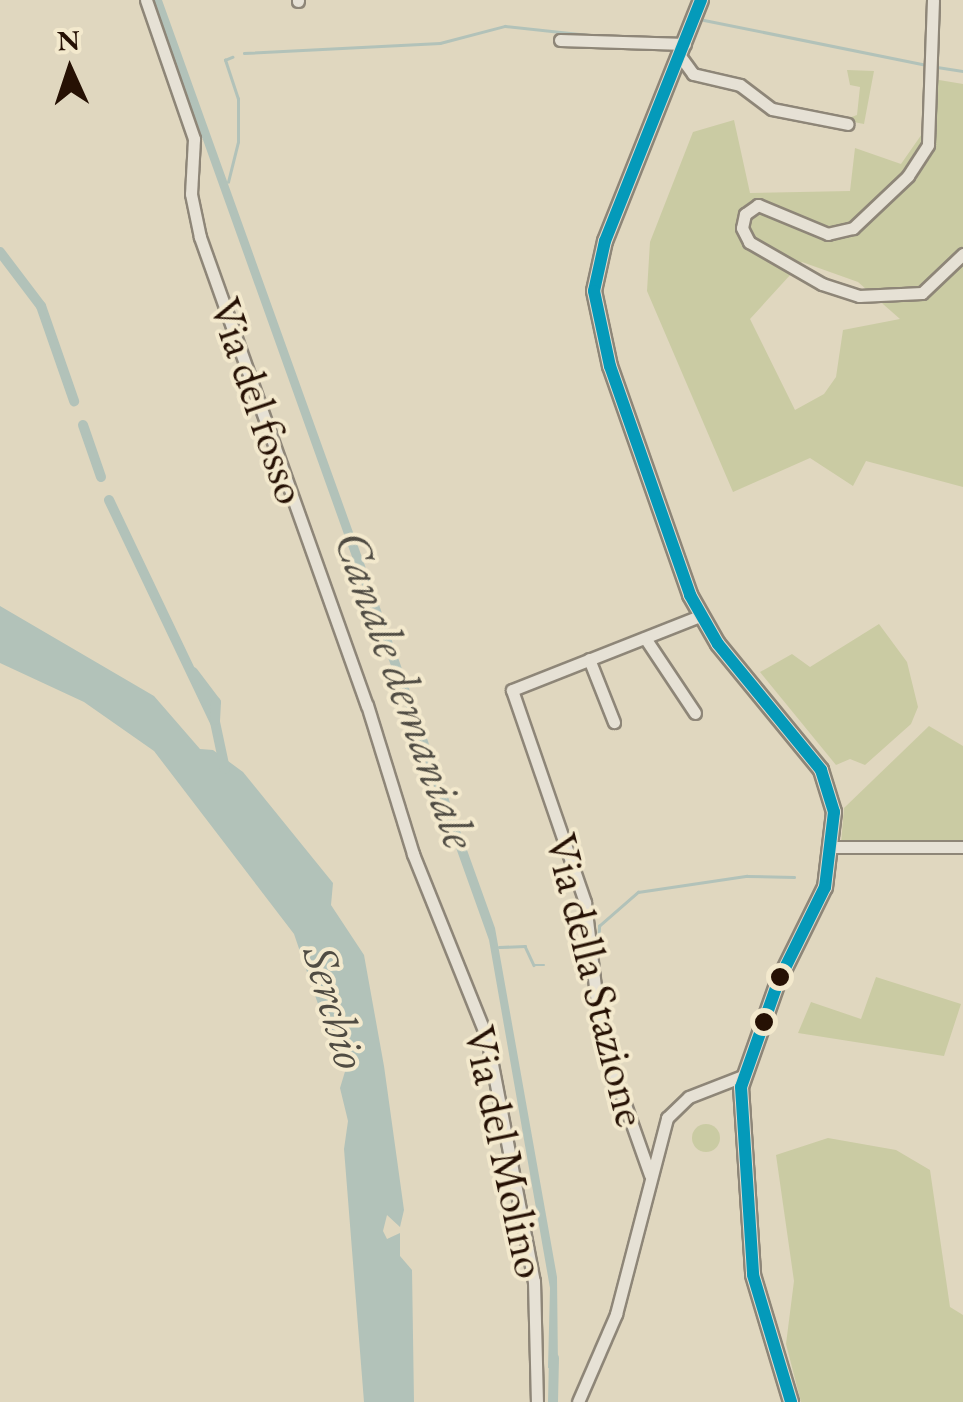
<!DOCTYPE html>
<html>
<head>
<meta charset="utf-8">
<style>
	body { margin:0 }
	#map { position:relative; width:963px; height:1402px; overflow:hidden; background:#e0d7bf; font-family:"EB Garamond",serif }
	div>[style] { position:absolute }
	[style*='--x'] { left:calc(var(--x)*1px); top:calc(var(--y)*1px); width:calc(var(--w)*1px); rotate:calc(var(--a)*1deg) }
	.green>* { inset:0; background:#cacba3 }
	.round { border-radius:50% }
	.water>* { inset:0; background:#b2c2b9 }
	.stream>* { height:2.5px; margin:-1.25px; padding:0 1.25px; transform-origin:1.25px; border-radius:1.25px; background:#b2c2b9 }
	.canal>* { height:10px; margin:-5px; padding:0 5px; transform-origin:5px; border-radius:5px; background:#b2c2b9 }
	.roads { filter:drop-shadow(2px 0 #8e8678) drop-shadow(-2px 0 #8e8678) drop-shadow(0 2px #8e8678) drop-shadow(0 -2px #8e8678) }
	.minor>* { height:11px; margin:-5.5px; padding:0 5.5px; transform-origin:5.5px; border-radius:5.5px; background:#e6e1d5 }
	.major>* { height:14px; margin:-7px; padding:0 7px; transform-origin:7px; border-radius:7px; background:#e2dcce }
	.bus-1>* { height:12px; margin:-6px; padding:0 6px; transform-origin:6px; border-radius:6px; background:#049aba }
	.dots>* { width:28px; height:28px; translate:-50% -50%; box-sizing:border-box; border:5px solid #f3e9cd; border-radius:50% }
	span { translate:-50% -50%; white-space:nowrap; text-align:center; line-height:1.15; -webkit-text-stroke:8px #f3e9cd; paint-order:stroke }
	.street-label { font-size:45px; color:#261104 }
	.water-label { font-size:48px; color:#504c43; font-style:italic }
	.north { position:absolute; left:20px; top:20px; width:100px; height:100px; -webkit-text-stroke:8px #f3e9cd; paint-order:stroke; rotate:357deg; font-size:28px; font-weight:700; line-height:40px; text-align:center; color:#261104 }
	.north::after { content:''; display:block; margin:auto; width:35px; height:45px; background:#261104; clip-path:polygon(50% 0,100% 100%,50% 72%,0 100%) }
</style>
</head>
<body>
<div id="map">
	<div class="green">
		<i style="clip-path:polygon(847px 70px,874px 71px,864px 124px,843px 120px,857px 115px,860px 87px,850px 85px)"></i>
		<i style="clip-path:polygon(evenodd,927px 78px,963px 84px,963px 487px,866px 461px,853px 486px,810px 458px,733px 492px,647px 291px,650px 242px,693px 132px,734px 120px,750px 193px,850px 191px,855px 148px,901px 164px,924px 131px,927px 78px,802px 262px,858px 282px,900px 319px,843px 330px,836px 377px,824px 394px,795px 410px,750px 319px,802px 262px)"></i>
		<i style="clip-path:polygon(879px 624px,907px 662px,918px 707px,911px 724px,865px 765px,850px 759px,836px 765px,760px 672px,792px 654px,810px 667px)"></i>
		<i style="clip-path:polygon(929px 726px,963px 746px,963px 841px,841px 843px,844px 808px)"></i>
		<i style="clip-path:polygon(876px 977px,961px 1004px,944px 1056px,798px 1033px,811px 1002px,861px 1019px)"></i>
		<i class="round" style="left:692px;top:1124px;width:28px;height:28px"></i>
		<i style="clip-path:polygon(828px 1138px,896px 1150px,930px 1170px,950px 1307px,963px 1315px,963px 1402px,801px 1402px,786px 1344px,794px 1281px,776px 1155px)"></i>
	</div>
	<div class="water">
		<i style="clip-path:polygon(153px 0,162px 0,495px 928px,557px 1277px,558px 1368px,548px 1368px,550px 1288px,489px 940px)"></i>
		<i style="clip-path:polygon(0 606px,154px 696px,200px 749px,213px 750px,243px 772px,333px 883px,331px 905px,364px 955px,384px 1066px,404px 1210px,400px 1227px,387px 1215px,383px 1231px,387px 1239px,400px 1233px,400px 1256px,412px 1270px,414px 1402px,364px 1402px,344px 1149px,348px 1121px,340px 1088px,347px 1065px,329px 1036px,294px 934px,154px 751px,84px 702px,0 663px)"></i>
	</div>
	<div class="stream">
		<i style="--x:704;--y:20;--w:223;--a:11.4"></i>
		<i style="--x:244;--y:53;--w:196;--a:-2.9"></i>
		<i style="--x:440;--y:43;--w:67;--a:-14.7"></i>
		<i style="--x:505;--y:26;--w:95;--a:6.1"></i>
		<i style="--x:937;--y:67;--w:26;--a:9"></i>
		<i style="--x:228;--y:182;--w:41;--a:-76"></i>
		<i style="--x:238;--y:142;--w:43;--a:-90"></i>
		<i style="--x:238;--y:99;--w:41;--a:-108.4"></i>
		<i style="--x:225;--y:60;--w:8;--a:-23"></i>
		<i style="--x:598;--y:942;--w:16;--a:-86"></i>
		<i style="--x:599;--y:926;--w:52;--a:-41.1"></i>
		<i style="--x:638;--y:892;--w:110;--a:-8.4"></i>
		<i style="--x:747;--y:876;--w:47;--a:1.2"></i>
		<i style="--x:499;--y:947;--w:26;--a:-2"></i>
		<i style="--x:525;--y:946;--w:21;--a:65"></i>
		<i style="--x:534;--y:965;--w:10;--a:0"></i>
	</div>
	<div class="canal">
		<i style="--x:0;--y:252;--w:68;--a:52.8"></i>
		<i style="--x:41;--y:306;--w:101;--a:70.8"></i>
		<i style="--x:83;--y:425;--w:55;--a:70.9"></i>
		<i style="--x:109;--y:500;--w:246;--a:64.5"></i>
		<i style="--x:215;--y:722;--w:48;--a:78"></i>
		<i style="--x:193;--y:672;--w:38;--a:53"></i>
		<i style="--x:216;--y:702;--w:18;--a:93"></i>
		<i style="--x:553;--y:1402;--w:44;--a:-88.7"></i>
	</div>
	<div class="roads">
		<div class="minor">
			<i style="--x:146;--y:0;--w:147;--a:70.9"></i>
			<i style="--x:194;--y:139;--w:55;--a:93.1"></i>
			<i style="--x:191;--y:194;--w:44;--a:78.2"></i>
			<i style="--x:200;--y:237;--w:497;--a:70.4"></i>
			<i style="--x:367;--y:705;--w:156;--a:72.8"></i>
			<i style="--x:413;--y:854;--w:198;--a:68.1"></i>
			<i style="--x:487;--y:1038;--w:248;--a:79.1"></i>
			<i style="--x:534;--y:1281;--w:121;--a:88.6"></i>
			<i style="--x:298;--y:0;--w:1;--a:90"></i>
			<i style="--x:933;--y:0;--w:145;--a:92"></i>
			<i style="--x:928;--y:145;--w:37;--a:123"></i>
			<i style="--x:908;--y:176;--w:76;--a:136.6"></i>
			<i style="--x:853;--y:228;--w:26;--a:167"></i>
			<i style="--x:828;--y:234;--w:76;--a:-157.5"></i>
			<i style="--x:758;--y:205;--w:16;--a:145"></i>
			<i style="--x:745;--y:214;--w:14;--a:102"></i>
			<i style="--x:742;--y:228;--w:16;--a:63"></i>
			<i style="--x:749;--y:242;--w:84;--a:29.9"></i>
			<i style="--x:822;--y:284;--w:39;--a:18"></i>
			<i style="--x:859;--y:296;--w:63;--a:-2.7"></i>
			<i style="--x:922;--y:293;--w:57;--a:-43.6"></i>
			<i style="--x:560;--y:40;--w:125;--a:1.8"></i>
			<i style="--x:680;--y:56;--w:22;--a:54"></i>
			<i style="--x:693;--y:74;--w:48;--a:13.2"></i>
			<i style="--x:740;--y:85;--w:40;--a:37"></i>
			<i style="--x:772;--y:109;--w:77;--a:11.2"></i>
			<i style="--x:645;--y:638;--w:90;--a:56.3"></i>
			<i style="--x:589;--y:659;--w:68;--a:68.4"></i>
			<i style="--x:834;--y:847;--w:129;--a:0"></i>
			<i style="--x:650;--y:1175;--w:146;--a:-109.5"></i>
			<i style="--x:601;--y:1037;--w:136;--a:-96.8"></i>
			<i style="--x:585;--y:902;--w:224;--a:-109"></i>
			<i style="--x:512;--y:690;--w:202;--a:-21.5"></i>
			<i style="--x:578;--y:1402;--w:96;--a:-66.6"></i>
			<i style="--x:616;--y:1314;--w:203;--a:-75.4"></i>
			<i style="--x:667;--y:1118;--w:30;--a:-44"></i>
			<i style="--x:689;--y:1097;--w:58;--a:-21.3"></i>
		</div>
		<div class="major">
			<i style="--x:701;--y:0;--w:259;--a:111.7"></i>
			<i style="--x:605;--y:241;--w:51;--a:102.4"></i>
			<i style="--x:594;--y:291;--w:77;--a:78"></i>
			<i style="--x:610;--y:366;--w:243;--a:70.7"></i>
			<i style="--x:690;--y:595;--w:56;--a:60.3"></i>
			<i style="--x:718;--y:644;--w:163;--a:50.7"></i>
			<i style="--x:821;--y:770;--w:44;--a:72.8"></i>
			<i style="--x:834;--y:812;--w:76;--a:96.8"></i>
			<i style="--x:825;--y:887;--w:106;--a:116.3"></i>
			<i style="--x:778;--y:982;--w:111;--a:109.4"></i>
			<i style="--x:741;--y:1087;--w:188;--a:86.3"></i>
			<i style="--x:753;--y:1275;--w:133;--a:73.3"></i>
		</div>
	</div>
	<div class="bus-1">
		<i style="--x:701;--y:0;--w:259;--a:111.7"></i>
		<i style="--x:605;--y:241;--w:51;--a:102.4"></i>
		<i style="--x:594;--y:291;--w:77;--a:78"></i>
		<i style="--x:610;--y:366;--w:243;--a:70.7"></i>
		<i style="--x:690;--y:595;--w:56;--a:60.3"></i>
		<i style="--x:718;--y:644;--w:163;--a:50.7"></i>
		<i style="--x:821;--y:770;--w:44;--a:72.8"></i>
		<i style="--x:834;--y:812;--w:76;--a:96.8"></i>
		<i style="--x:825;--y:887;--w:106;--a:116.3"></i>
		<i style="--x:778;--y:982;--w:111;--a:109.4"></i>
		<i style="--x:741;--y:1087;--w:188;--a:86.3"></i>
		<i style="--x:753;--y:1275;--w:133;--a:73.3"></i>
	</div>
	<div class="dots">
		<i style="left:780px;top:977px;background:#261104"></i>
		<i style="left:764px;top:1022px;background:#261104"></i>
	</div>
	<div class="street-label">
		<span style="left:258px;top:401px;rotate:71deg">Via del fosso</span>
		<span style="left:596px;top:980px;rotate:76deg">Via della Stazione</span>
		<span style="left:505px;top:1152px;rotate:78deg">Via del Molino</span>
	</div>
	<div class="water-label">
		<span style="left:406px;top:690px;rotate:70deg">Canale demaniale</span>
		<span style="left:336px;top:1007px;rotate:74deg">Serchio</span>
	</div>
	<div class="north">N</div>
</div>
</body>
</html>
